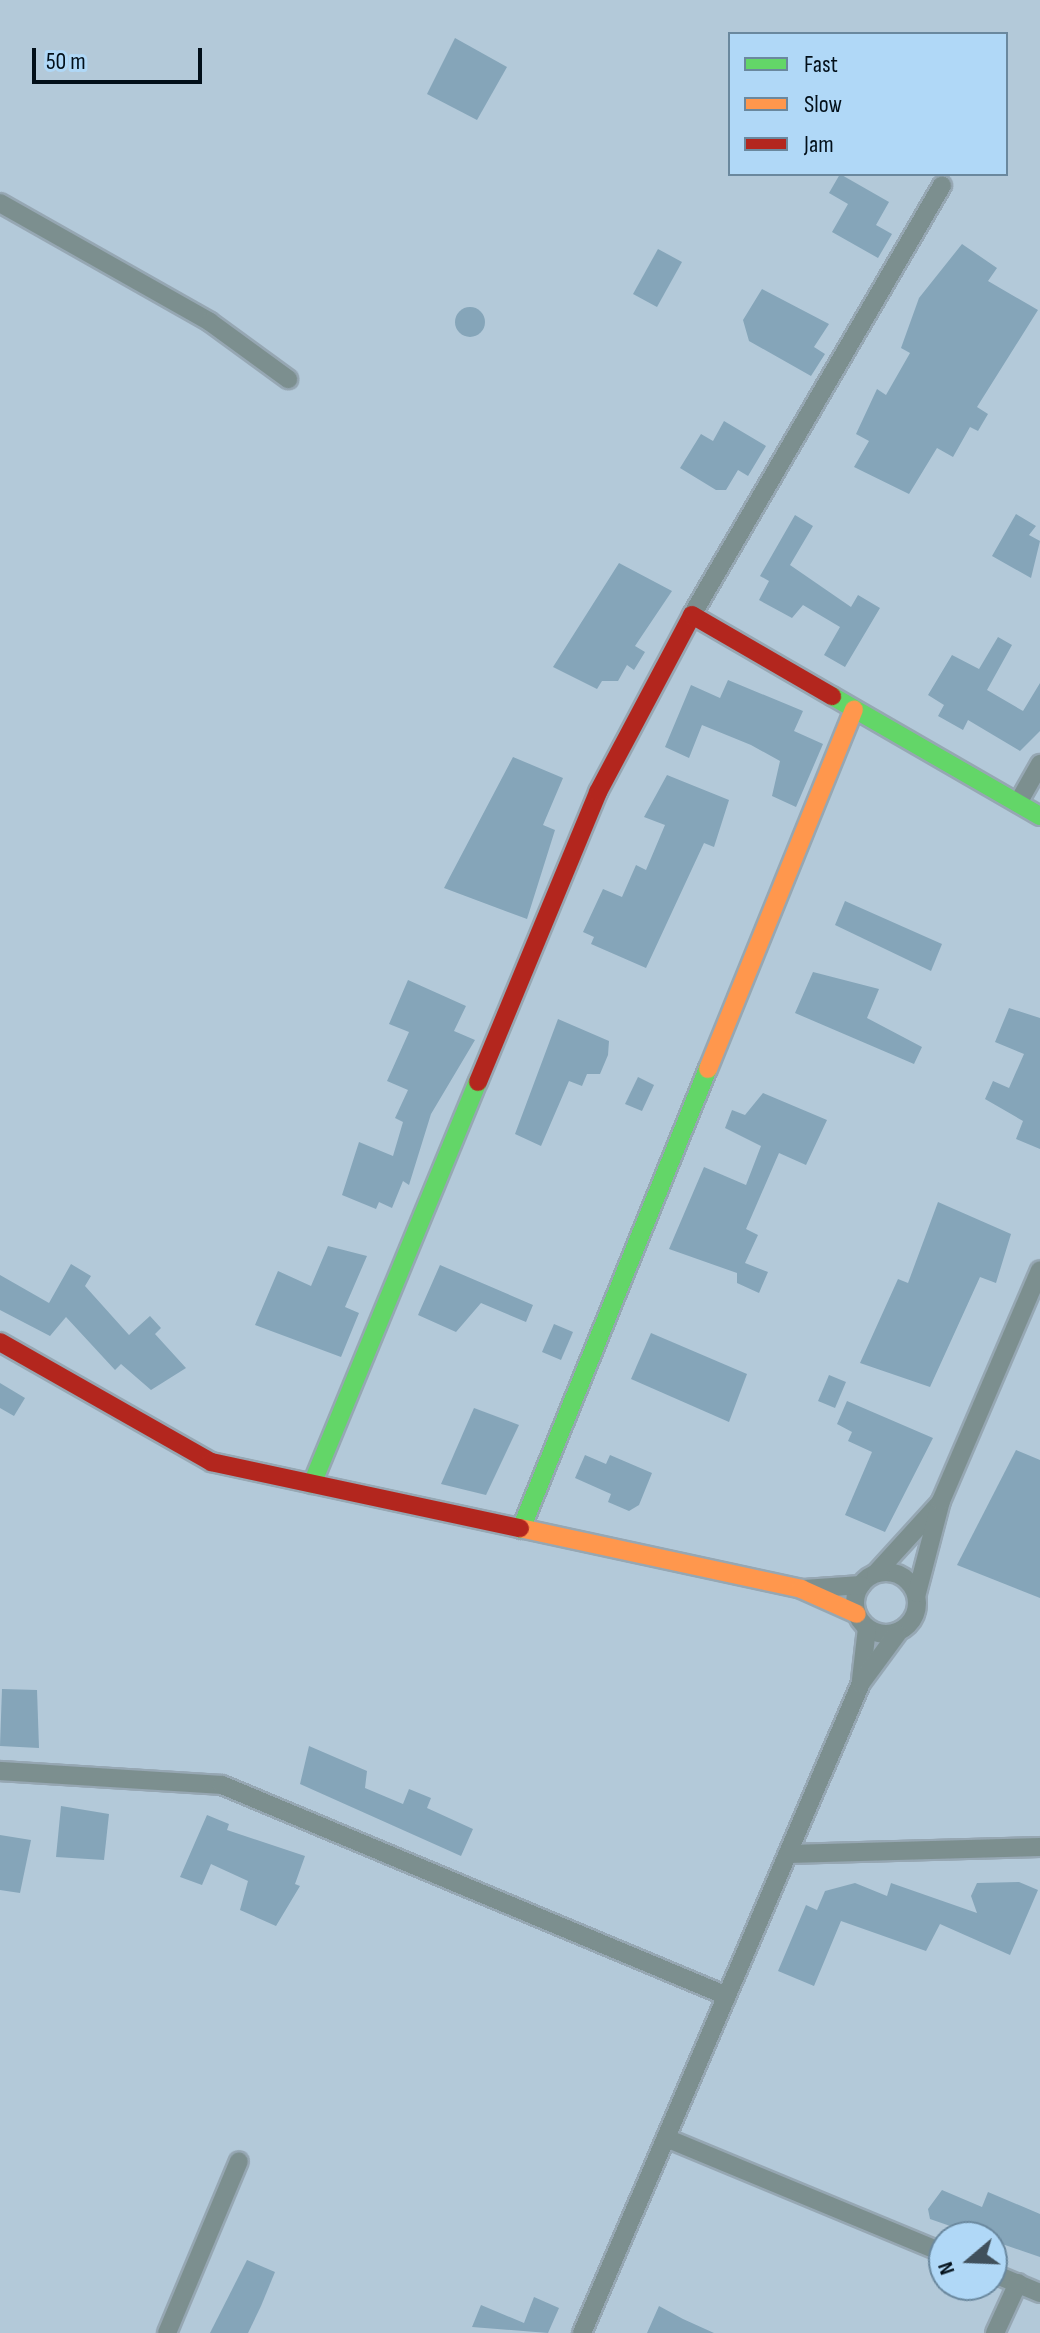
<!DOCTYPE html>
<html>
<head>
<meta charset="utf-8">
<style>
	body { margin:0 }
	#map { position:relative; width:1040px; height:2333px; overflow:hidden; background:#b3c9d9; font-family:"Sofia Sans Condensed",sans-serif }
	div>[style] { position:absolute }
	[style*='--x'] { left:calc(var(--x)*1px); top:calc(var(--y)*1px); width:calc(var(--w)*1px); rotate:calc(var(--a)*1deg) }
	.building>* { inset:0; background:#85a5b9 }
	.round { border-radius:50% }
	.roads { filter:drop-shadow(2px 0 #96a7b3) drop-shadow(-2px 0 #96a7b3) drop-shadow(0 2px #96a7b3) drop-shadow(0 -2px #96a7b3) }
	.street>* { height:18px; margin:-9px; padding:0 9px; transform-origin:9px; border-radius:9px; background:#7c8f8f }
	.street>.ring { margin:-9px; padding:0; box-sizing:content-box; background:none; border:18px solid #7c8f8f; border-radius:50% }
	.fast>* { height:18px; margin:-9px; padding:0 9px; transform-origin:9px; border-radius:9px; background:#63d668 }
	.slow>* { height:18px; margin:-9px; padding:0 9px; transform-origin:9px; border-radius:9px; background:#ff974d }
	.jam>* { height:18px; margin:-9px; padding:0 9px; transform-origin:9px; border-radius:9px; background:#b3261e }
	span { translate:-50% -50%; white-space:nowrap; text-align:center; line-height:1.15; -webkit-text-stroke:6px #b0d8f7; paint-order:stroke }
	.legend { position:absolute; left:728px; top:32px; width:280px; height:144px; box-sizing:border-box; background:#b0d8f7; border:2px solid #6a889e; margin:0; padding:10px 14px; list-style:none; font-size:24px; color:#020f19 }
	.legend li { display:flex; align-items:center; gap:16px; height:40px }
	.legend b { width:40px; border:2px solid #6a889e }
	.north { position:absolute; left:928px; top:2221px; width:80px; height:80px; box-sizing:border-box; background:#b0d8f7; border:2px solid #6a889e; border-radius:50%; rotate:251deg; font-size:22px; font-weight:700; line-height:32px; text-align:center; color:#020f19 }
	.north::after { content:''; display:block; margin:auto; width:28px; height:36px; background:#40505c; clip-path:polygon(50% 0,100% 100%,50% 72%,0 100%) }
	.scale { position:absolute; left:32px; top:48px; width:170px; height:36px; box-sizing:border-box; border:4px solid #020f19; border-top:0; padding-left:10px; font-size:24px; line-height:28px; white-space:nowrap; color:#020f19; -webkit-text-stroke:6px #b0d8f7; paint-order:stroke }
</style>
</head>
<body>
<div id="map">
	<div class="building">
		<i style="clip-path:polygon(455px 38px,507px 67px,477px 120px,427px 94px)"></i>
		<i style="clip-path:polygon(840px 174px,889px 202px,876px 225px,892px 234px,878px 258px,832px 232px,848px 204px,829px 193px)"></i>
		<i style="clip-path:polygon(962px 244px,997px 268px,988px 281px,1038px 310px,977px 407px,988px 414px,978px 431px,970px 427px,953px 457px,937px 448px,909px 494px,854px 467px,869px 441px,856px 434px,877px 389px,886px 395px,910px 353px,901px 348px,919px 298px)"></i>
		<i style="clip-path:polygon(658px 249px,682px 262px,657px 307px,633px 294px)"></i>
		<i style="clip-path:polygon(762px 289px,829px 324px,814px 347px,825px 354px,811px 376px,749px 341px,743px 320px)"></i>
		<i class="round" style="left:455px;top:307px;width:30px;height:30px"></i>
		<i style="clip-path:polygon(724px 421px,766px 446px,748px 476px,738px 470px,726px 490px,716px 490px,680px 468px,701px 434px,713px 441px)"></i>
		<i style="clip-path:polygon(1016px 514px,1036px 526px,1029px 535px,1040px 541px,1031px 578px,992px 556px)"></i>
		<i style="clip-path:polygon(795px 515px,813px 526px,790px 565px,851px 607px,858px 595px,880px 608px,845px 667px,824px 655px,840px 627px,803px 605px,792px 618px,759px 600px,769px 581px,760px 576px)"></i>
		<i style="clip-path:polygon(619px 563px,672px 591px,635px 646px,645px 652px,634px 670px,627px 665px,618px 681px,602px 681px,597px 689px,553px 667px)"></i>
		<i style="clip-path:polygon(998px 637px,1012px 645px,987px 690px,1023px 711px,1040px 683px,1040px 731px,1020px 751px,968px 720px,963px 730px,938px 716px,944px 705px,928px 695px,952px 655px,979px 669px)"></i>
		<i style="clip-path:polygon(728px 680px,803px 711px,794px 731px,823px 744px,796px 807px,772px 796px,780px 761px,751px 745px,702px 725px,689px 758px,665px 747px,691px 685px,720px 698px)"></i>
		<i style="clip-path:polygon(513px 757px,563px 778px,543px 825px,555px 830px,527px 919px,444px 888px)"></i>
		<i style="clip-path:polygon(667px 775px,729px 800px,714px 847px,704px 843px,646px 968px,591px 944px,594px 937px,583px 932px,603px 889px,622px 897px,636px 865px,646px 870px,665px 825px,644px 817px)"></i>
		<i style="clip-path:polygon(845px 901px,942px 944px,931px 971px,835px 925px)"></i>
		<i style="clip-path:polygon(813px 972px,879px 989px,867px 1018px,922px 1047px,914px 1064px,795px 1013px)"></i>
		<i style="clip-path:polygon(408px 980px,466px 1006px,454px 1031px,475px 1040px,431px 1114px,409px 1185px,403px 1181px,392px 1208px,379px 1202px,376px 1209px,342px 1195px,359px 1142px,393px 1156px,403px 1122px,395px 1118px,408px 1090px,387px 1081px,409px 1032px,389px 1024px)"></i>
		<i style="clip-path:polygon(1009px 1008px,1040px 1018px,1040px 1149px,1016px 1139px,1023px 1121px,985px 1099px,993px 1081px,1009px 1088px,1024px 1054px,995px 1042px)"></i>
		<i style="clip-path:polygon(558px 1019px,609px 1041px,608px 1055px,600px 1074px,587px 1074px,582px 1086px,569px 1081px,541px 1146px,515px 1134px)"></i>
		<i style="clip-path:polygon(638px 1077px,654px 1085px,642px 1111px,625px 1104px)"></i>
		<i style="clip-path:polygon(763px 1093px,827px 1120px,806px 1165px,779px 1153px,746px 1229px,758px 1235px,745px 1263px,768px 1272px,759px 1293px,737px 1283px,737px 1273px,669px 1249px,704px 1167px,746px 1185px,761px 1146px,725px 1128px,732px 1110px,745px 1115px)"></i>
		<i style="clip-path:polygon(938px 1202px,1011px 1234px,996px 1283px,980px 1277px,930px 1387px,860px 1363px,898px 1279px,908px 1283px)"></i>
		<i style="clip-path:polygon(328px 1246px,367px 1256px,345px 1307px,359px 1313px,341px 1357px,255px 1325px,278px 1271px,311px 1286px)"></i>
		<i style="clip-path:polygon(71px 1264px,91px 1276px,85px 1286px,129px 1335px,150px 1316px,161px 1328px,155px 1334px,186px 1368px,151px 1390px,121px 1364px,115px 1370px,66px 1317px,50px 1336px,0 1310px,0 1275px,49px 1303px)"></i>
		<i style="clip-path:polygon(440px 1265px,533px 1305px,526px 1322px,481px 1303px,456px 1332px,418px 1315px)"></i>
		<i style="clip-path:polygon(554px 1324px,573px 1332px,561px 1360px,542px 1352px)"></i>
		<i style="clip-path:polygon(651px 1333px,747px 1374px,729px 1422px,631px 1379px)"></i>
		<i style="clip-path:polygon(829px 1375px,846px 1382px,835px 1408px,818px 1401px)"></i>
		<i style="clip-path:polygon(0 1383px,25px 1398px,14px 1416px,0 1408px)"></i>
		<i style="clip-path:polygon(847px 1401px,933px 1438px,885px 1532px,845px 1515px,872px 1452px,848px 1441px,852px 1432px,837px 1424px)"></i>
		<i style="clip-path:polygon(474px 1408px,519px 1425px,486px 1495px,441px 1484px)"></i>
		<i style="clip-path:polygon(1016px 1450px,1040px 1460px,1040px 1598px,957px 1565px)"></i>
		<i style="clip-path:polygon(585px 1455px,606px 1464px,610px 1455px,652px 1473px,639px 1505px,629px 1511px,608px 1502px,611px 1494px,575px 1478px)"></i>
		<i style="clip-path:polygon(2px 1689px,37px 1690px,39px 1748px,0 1746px)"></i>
		<i style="clip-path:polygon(309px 1746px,367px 1771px,365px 1788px,403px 1804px,409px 1789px,431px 1798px,427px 1808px,473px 1829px,461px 1856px,300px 1784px)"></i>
		<i style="clip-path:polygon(61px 1806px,109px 1814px,104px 1860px,56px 1857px)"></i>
		<i style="clip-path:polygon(207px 1815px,229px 1824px,227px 1830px,305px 1856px,295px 1884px,300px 1886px,276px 1926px,240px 1910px,248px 1881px,211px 1864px,202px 1885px,180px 1877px)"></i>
		<i style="clip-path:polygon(0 1835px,31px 1840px,20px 1893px,0 1890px)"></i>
		<i style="clip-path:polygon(1019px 1882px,1038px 1890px,1010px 1955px,940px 1924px,926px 1951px,841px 1921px,814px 1986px,778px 1971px,806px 1905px,817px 1910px,825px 1891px,855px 1883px,887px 1896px,891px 1883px,977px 1913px,971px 1896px,977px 1883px)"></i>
		<i style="clip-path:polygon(942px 2190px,982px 2207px,988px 2192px,1040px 2214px,1040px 2257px,930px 2219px,928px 2209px)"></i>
		<i style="clip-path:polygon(247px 2260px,275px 2272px,261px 2306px,248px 2333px,210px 2333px)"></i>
		<i style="clip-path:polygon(534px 2297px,559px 2308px,548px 2333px,472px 2327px,481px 2305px,524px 2323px)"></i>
		<i style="clip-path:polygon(659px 2306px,683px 2319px,714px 2333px,647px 2333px)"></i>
	</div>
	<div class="roads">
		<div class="street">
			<i style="--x:0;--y:203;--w:241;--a:29.5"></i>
			<i style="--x:210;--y:322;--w:97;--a:36.2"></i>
			<i style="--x:692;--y:615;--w:497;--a:-59.8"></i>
			<i style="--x:1018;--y:803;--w:45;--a:-60.6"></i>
			<i class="ring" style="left:855px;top:1572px;width:44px;height:44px"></i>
			<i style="--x:876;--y:1573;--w:95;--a:-47.6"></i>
			<i style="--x:804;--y:1589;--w:57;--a:-4"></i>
			<i style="--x:917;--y:1593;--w:95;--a:-75.4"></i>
			<i style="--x:941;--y:1501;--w:251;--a:-66.8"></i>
			<i style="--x:861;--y:1680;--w:52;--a:-83.4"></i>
			<i style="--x:0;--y:1771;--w:222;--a:3.6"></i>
			<i style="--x:222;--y:1785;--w:547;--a:22.68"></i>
			<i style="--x:788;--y:1854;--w:252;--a:-1.6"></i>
			<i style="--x:666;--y:2138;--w:301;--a:22.5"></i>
			<i style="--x:992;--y:2273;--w:52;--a:22.6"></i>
			<i style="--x:167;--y:2333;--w:186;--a:-67.3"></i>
			<i style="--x:582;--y:2333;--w:707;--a:-66.77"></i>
			<i style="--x:861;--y:1683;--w:61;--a:-53.7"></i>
			<i style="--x:995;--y:2333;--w:55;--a:-65.3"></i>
		</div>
		<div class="fast">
			<i style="--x:832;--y:696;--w:240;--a:30"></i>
			<i style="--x:312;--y:1484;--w:435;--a:-67.6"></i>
			<i style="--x:521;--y:1529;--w:497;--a:-67.9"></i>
		</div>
		<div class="slow">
			<i style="--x:708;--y:1069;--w:388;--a:-67.9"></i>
			<i style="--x:520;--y:1528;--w:288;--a:12.2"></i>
			<i style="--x:801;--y:1589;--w:61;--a:24.1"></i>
		</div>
		<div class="jam">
			<i style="--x:478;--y:1082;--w:314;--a:-67.5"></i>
			<i style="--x:598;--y:792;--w:200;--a:-62"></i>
			<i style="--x:692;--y:615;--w:162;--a:30.1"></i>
			<i style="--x:0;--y:1342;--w:243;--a:29.6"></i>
			<i style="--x:211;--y:1462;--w:316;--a:12.1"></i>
		</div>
	</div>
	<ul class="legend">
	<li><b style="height:10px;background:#63d668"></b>Fast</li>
	<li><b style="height:10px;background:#ff974d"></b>Slow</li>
	<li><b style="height:10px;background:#b3261e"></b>Jam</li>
	</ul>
	<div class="north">N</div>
	<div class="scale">50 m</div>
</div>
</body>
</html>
